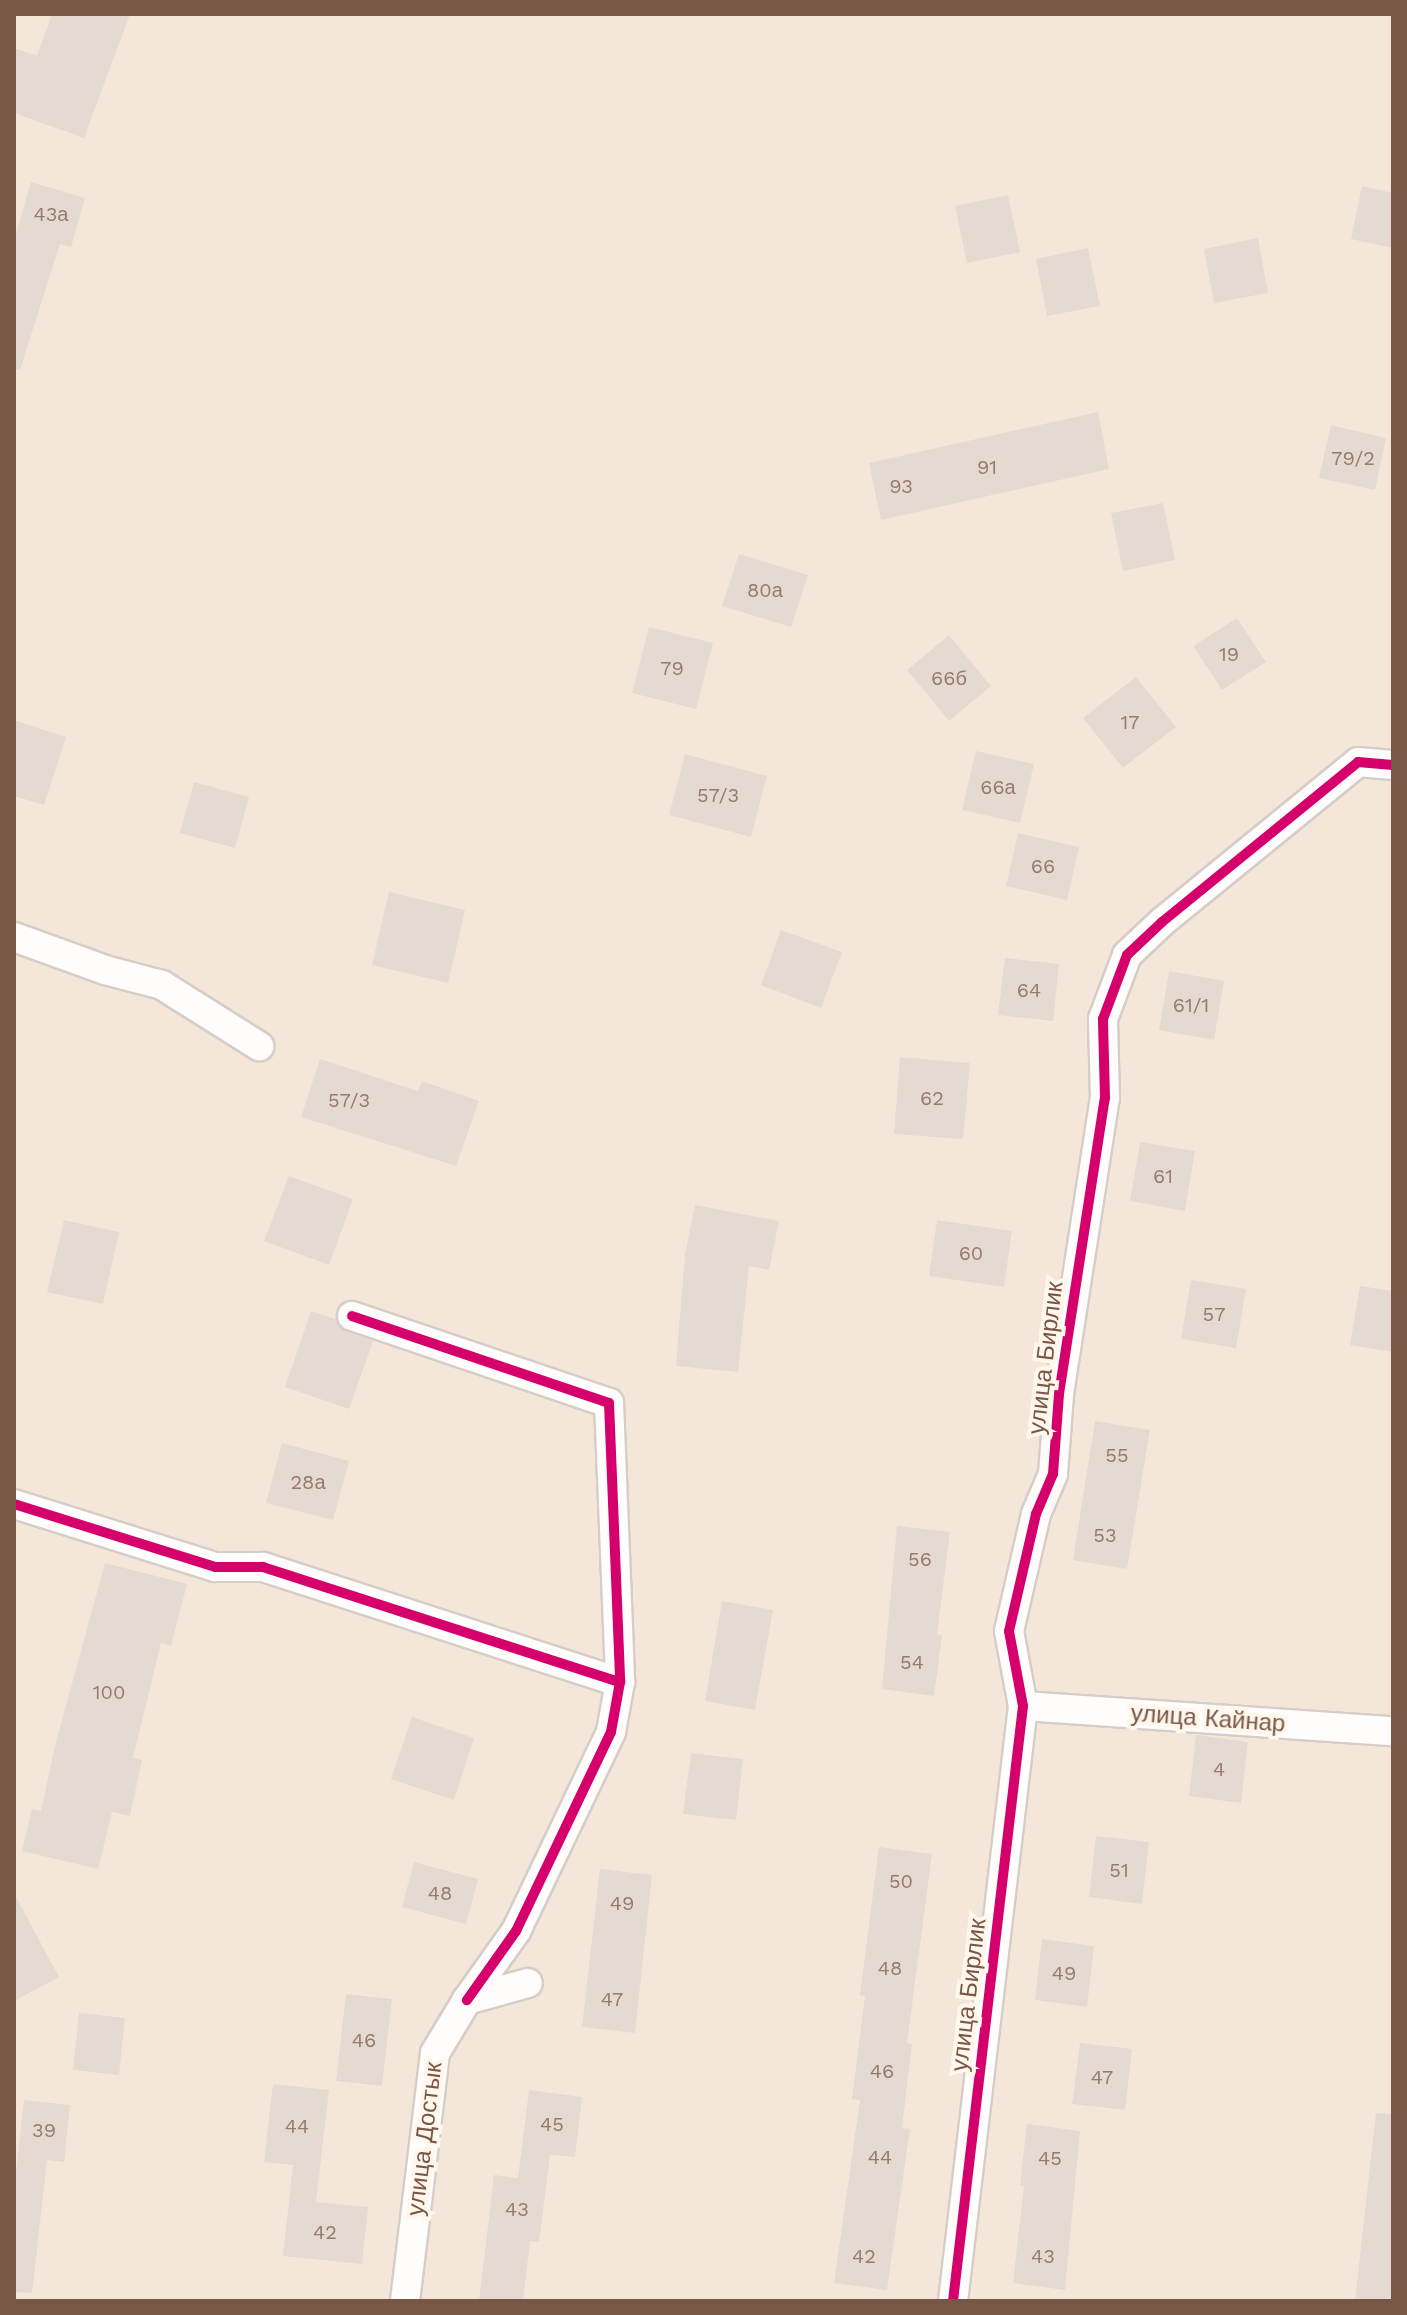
<!DOCTYPE html>
<html>
<head>
<meta charset="utf-8">
<style>
	body { margin:0 }
	#map { position:relative; width:1407px; height:2315px; overflow:hidden; background:#f8f2ea; font-family:"Work Sans",sans-serif }
	div>[style] { position:absolute }
	[style*='--x'] { left:calc(var(--x)*1px); top:calc(var(--y)*1px); width:calc(var(--w)*1px); rotate:calc(var(--a)*1deg) }
	.residential>* { inset:0; background:#f4e7da }
	.building>* { inset:0; background:#e5dad1 }
	.roads { filter:drop-shadow(2px 0 #d6cdc7) drop-shadow(-2px 0 #d6cdc7) drop-shadow(0 2px #d6cdc7) drop-shadow(0 -2px #d6cdc7) }
	.street>* { height:28px; margin:-14px; padding:0 14px; transform-origin:14px; border-radius:14px; background:#fefdfc }
	.cycleway>* { height:10px; margin:-5px; padding:0 5px; transform-origin:5px; border-radius:5px; background:#d6006c }
	span { translate:-50% -50%; white-space:nowrap; text-align:center; line-height:1.15; -webkit-text-stroke:8px #fff7ec; paint-order:stroke }
	.number-label { font-size:20px; color:#967a6c }
	.number-label span { -webkit-text-stroke-width:0 }
	.street-label { font-size:24px; color:#795747 }
	.frame { position:absolute; inset:0; border:16px solid #795747; pointer-events:none }
</style>
</head>
<body>
<div id="map">
	<div class="residential">
		<i style="clip-path:polygon(14px 14px,1393px 14px,1393px 2301px,14px 2301px)"></i>
	</div>
	<div class="building">
		<i style="clip-path:polygon(52px 14px,130px 14px,84px 138px,14px 113px,14px 48px,37px 56px)"></i>
		<i style="clip-path:polygon(31px 182px,85px 198px,71px 247px,60px 244px,20px 370px,14px 369px,14px 240px)"></i>
		<i style="clip-path:polygon(1362px 186px,1393px 193px,1393px 248px,1351px 239px)"></i>
		<i style="clip-path:polygon(1008px 195px,1020px 252px,967px 263px,955px 206px)"></i>
		<i style="clip-path:polygon(1258px 238px,1268px 293px,1214px 303px,1204px 249px)"></i>
		<i style="clip-path:polygon(1088px 248px,1100px 306px,1047px 316px,1036px 259px)"></i>
		<i style="clip-path:polygon(1098px 412px,1109px 469px,881px 520px,869px 463px)"></i>
		<i style="clip-path:polygon(1331px 425px,1386px 438px,1375px 490px,1319px 478px)"></i>
		<i style="clip-path:polygon(1163px 503px,1175px 560px,1123px 571px,1111px 513px)"></i>
		<i style="clip-path:polygon(739px 554px,808px 575px,791px 627px,722px 606px)"></i>
		<i style="clip-path:polygon(1237px 618px,1266px 662px,1222px 690px,1193px 646px)"></i>
		<i style="clip-path:polygon(649px 627px,713px 643px,696px 709px,632px 693px)"></i>
		<i style="clip-path:polygon(949px 635px,991px 686px,949px 721px,907px 670px)"></i>
		<i style="clip-path:polygon(1136px 677px,1176px 727px,1123px 768px,1083px 718px)"></i>
		<i style="clip-path:polygon(14px 720px,66px 737px,44px 805px,14px 796px)"></i>
		<i style="clip-path:polygon(976px 751px,1034px 764px,1020px 823px,962px 810px)"></i>
		<i style="clip-path:polygon(685px 754px,767px 776px,751px 837px,669px 815px)"></i>
		<i style="clip-path:polygon(194px 782px,249px 797px,235px 848px,180px 833px)"></i>
		<i style="clip-path:polygon(1018px 833px,1079px 847px,1067px 900px,1006px 886px)"></i>
		<i style="clip-path:polygon(389px 892px,465px 910px,448px 983px,372px 965px)"></i>
		<i style="clip-path:polygon(781px 930px,842px 952px,821px 1008px,761px 985px)"></i>
		<i style="clip-path:polygon(1005px 958px,1059px 964px,1053px 1021px,998px 1015px)"></i>
		<i style="clip-path:polygon(1169px 971px,1224px 981px,1214px 1040px,1159px 1030px)"></i>
		<i style="clip-path:polygon(900px 1057px,970px 1063px,963px 1139px,894px 1134px)"></i>
		<i style="clip-path:polygon(320px 1059px,418px 1091px,422px 1081px,479px 1101px,456px 1166px,301px 1117px)"></i>
		<i style="clip-path:polygon(1140px 1142px,1195px 1151px,1185px 1211px,1130px 1201px)"></i>
		<i style="clip-path:polygon(289px 1176px,353px 1199px,329px 1265px,264px 1241px)"></i>
		<i style="clip-path:polygon(695px 1205px,779px 1221px,769px 1270px,749px 1266px,738px 1372px,676px 1366px,685px 1254px)"></i>
		<i style="clip-path:polygon(64px 1220px,119px 1232px,103px 1304px,47px 1292px)"></i>
		<i style="clip-path:polygon(937px 1220px,1012px 1231px,1004px 1287px,929px 1276px)"></i>
		<i style="clip-path:polygon(1191px 1280px,1246px 1289px,1236px 1348px,1181px 1339px)"></i>
		<i style="clip-path:polygon(1360px 1286px,1393px 1291px,1393px 1352px,1350px 1345px)"></i>
		<i style="clip-path:polygon(311px 1311px,335px 1319px,346px 1332px,373px 1341px,349px 1409px,285px 1387px)"></i>
		<i style="clip-path:polygon(1095px 1421px,1150px 1430px,1127px 1569px,1073px 1560px)"></i>
		<i style="clip-path:polygon(282px 1443px,349px 1461px,333px 1520px,266px 1503px)"></i>
		<i style="clip-path:polygon(897px 1526px,950px 1532px,937px 1634px,942px 1635px,934px 1696px,882px 1689px)"></i>
		<i style="clip-path:polygon(105px 1563px,187px 1584px,171px 1646px,161px 1643px,133px 1758px,142px 1760px,130px 1816px,112px 1812px,98px 1869px,22px 1851px,32px 1809px,41px 1811px,56px 1742px)"></i>
		<i style="clip-path:polygon(722px 1601px,773px 1610px,755px 1710px,705px 1701px)"></i>
		<i style="clip-path:polygon(412px 1717px,474px 1738px,454px 1800px,391px 1779px)"></i>
		<i style="clip-path:polygon(1196px 1735px,1248px 1742px,1241px 1803px,1189px 1796px)"></i>
		<i style="clip-path:polygon(691px 1753px,743px 1759px,736px 1820px,683px 1814px)"></i>
		<i style="clip-path:polygon(1096px 1836px,1149px 1842px,1142px 1904px,1089px 1897px)"></i>
		<i style="clip-path:polygon(879px 1847px,932px 1854px,907px 2043px,912px 2044px,902px 2128px,910px 2129px,887px 2290px,834px 2283px,860px 2100px,852px 2099px,865px 1996px,860px 1995px)"></i>
		<i style="clip-path:polygon(414px 1862px,478px 1879px,466px 1924px,402px 1907px)"></i>
		<i style="clip-path:polygon(600px 1869px,652px 1875px,635px 2033px,582px 2027px)"></i>
		<i style="clip-path:polygon(14px 1893px,59px 1977px,14px 2001px)"></i>
		<i style="clip-path:polygon(1042px 1939px,1094px 1946px,1087px 2007px,1035px 2000px)"></i>
		<i style="clip-path:polygon(346px 1994px,392px 1999px,382px 2086px,336px 2081px)"></i>
		<i style="clip-path:polygon(79px 2013px,125px 2018px,119px 2075px,73px 2070px)"></i>
		<i style="clip-path:polygon(1080px 2043px,1132px 2049px,1125px 2110px,1072px 2104px)"></i>
		<i style="clip-path:polygon(273px 2084px,329px 2090px,316px 2202px,368px 2207px,362px 2264px,283px 2256px,293px 2165px,264px 2162px)"></i>
		<i style="clip-path:polygon(529px 2090px,582px 2097px,575px 2157px,550px 2155px,539px 2242px,530px 2241px,523px 2301px,479px 2301px,494px 2175px,518px 2178px)"></i>
		<i style="clip-path:polygon(24px 2100px,70px 2105px,64px 2162px,47px 2160px,32px 2293px,14px 2292px,14px 2191px)"></i>
		<i style="clip-path:polygon(1376px 2113px,1393px 2114px,1393px 2301px,1355px 2301px)"></i>
		<i style="clip-path:polygon(1027px 2124px,1080px 2131px,1065px 2290px,1013px 2283px,1024px 2186px,1020px 2186px)"></i>
	</div>
	<div class="roads">
		<div class="street">
			<i style="--x:14;--y:937;--w:97;--a:19.9"></i>
			<i style="--x:105;--y:970;--w:59;--a:14.7"></i>
			<i style="--x:162;--y:985;--w:115;--a:32.2"></i>
			<i style="--x:352;--y:1316;--w:271;--a:18.7"></i>
			<i style="--x:609;--y:1403;--w:279;--a:87.7"></i>
			<i style="--x:14;--y:1504;--w:211;--a:17.4"></i>
			<i style="--x:215;--y:1567;--w:48;--a:0"></i>
			<i style="--x:263;--y:1567;--w:375;--a:17.9"></i>
			<i style="--x:620;--y:1682;--w:51;--a:100.2"></i>
			<i style="--x:611;--y:1732;--w:221;--a:115.5"></i>
			<i style="--x:516;--y:1931;--w:85;--a:125.4"></i>
			<i style="--x:1023;--y:1706;--w:371;--a:3.9"></i>
			<i style="--x:405;--y:2301;--w:250;--a:-83.1"></i>
			<i style="--x:435;--y:2053;--w:62;--a:-58.9"></i>
			<i style="--x:467;--y:2000;--w:63;--a:-15.6"></i>
			<i style="--x:953;--y:2301;--w:599;--a:-83.29"></i>
			<i style="--x:1023;--y:1706;--w:76;--a:-100.6"></i>
			<i style="--x:1009;--y:1631;--w:120;--a:-77"></i>
			<i style="--x:1036;--y:1514;--w:43;--a:-67"></i>
			<i style="--x:1053;--y:1474;--w:80;--a:-85.7"></i>
			<i style="--x:1059;--y:1394;--w:300;--a:-81.2"></i>
			<i style="--x:1105;--y:1098;--w:79;--a:-91.5"></i>
			<i style="--x:1103;--y:1019;--w:68;--a:-69.4"></i>
			<i style="--x:1127;--y:955;--w:48;--a:-43.3"></i>
			<i style="--x:1162;--y:922;--w:253;--a:-39.2"></i>
			<i style="--x:1358;--y:762;--w:35;--a:5"></i>
		</div>
	</div>
	<div class="cycleway">
		<i style="--x:352;--y:1316;--w:271;--a:18.7"></i>
		<i style="--x:609;--y:1403;--w:279;--a:87.7"></i>
		<i style="--x:14;--y:1504;--w:211;--a:17.4"></i>
		<i style="--x:215;--y:1567;--w:48;--a:0"></i>
		<i style="--x:263;--y:1567;--w:375;--a:17.9"></i>
		<i style="--x:620;--y:1682;--w:51;--a:100.2"></i>
		<i style="--x:611;--y:1732;--w:221;--a:115.5"></i>
		<i style="--x:516;--y:1931;--w:85;--a:125.4"></i>
		<i style="--x:953;--y:2301;--w:599;--a:-83.29"></i>
		<i style="--x:1023;--y:1706;--w:76;--a:-100.6"></i>
		<i style="--x:1009;--y:1631;--w:120;--a:-77"></i>
		<i style="--x:1036;--y:1514;--w:43;--a:-67"></i>
		<i style="--x:1053;--y:1474;--w:80;--a:-85.7"></i>
		<i style="--x:1059;--y:1394;--w:300;--a:-81.2"></i>
		<i style="--x:1105;--y:1098;--w:79;--a:-91.5"></i>
		<i style="--x:1103;--y:1019;--w:68;--a:-69.4"></i>
		<i style="--x:1127;--y:955;--w:48;--a:-43.3"></i>
		<i style="--x:1162;--y:922;--w:253;--a:-39.2"></i>
		<i style="--x:1358;--y:762;--w:35;--a:5"></i>
	</div>
	<div class="number-label">
		<span style="left:51px;top:214px">43а</span>
		<span style="left:1353px;top:458px">79/2</span>
		<span style="left:987px;top:467px">91</span>
		<span style="left:901px;top:486px">93</span>
		<span style="left:765px;top:590px">80а</span>
		<span style="left:1229px;top:654px">19</span>
		<span style="left:672px;top:668px">79</span>
		<span style="left:949px;top:678px">66б</span>
		<span style="left:1130px;top:722px">17</span>
		<span style="left:998px;top:787px">66а</span>
		<span style="left:718px;top:795px">57/3</span>
		<span style="left:1043px;top:866px">66</span>
		<span style="left:1029px;top:990px">64</span>
		<span style="left:1191px;top:1005px">61/1</span>
		<span style="left:932px;top:1098px">62</span>
		<span style="left:349px;top:1100px">57/3</span>
		<span style="left:1163px;top:1176px">61</span>
		<span style="left:971px;top:1253px">60</span>
		<span style="left:1214px;top:1314px">57</span>
		<span style="left:1117px;top:1455px">55</span>
		<span style="left:308px;top:1482px">28а</span>
		<span style="left:1105px;top:1535px">53</span>
		<span style="left:920px;top:1559px">56</span>
		<span style="left:912px;top:1662px">54</span>
		<span style="left:109px;top:1692px">100</span>
		<span style="left:1219px;top:1769px">4</span>
		<span style="left:1119px;top:1870px">51</span>
		<span style="left:901px;top:1881px">50</span>
		<span style="left:440px;top:1893px">48</span>
		<span style="left:622px;top:1903px">49</span>
		<span style="left:890px;top:1968px">48</span>
		<span style="left:1064px;top:1973px">49</span>
		<span style="left:612px;top:1999px">47</span>
		<span style="left:364px;top:2040px">46</span>
		<span style="left:882px;top:2071px">46</span>
		<span style="left:1102px;top:2077px">47</span>
		<span style="left:552px;top:2124px">45</span>
		<span style="left:297px;top:2126px">44</span>
		<span style="left:44px;top:2130px">39</span>
		<span style="left:880px;top:2157px">44</span>
		<span style="left:1050px;top:2158px">45</span>
		<span style="left:517px;top:2209px">43</span>
		<span style="left:325px;top:2232px">42</span>
		<span style="left:864px;top:2256px">42</span>
		<span style="left:1043px;top:2256px">43</span>
	</div>
	<div class="street-label">
		<span style="left:1046px;top:1358px;rotate:-83deg">улица Бирлик</span>
		<span style="left:1208px;top:1719px;rotate:4deg">улица Кайнар</span>
		<span style="left:969px;top:1995px;rotate:-83deg">улица Бирлик</span>
		<span style="left:425px;top:2139px;rotate:-83deg">улица Достык</span>
	</div>
	<div class="frame"></div>
</div>
</body>
</html>
